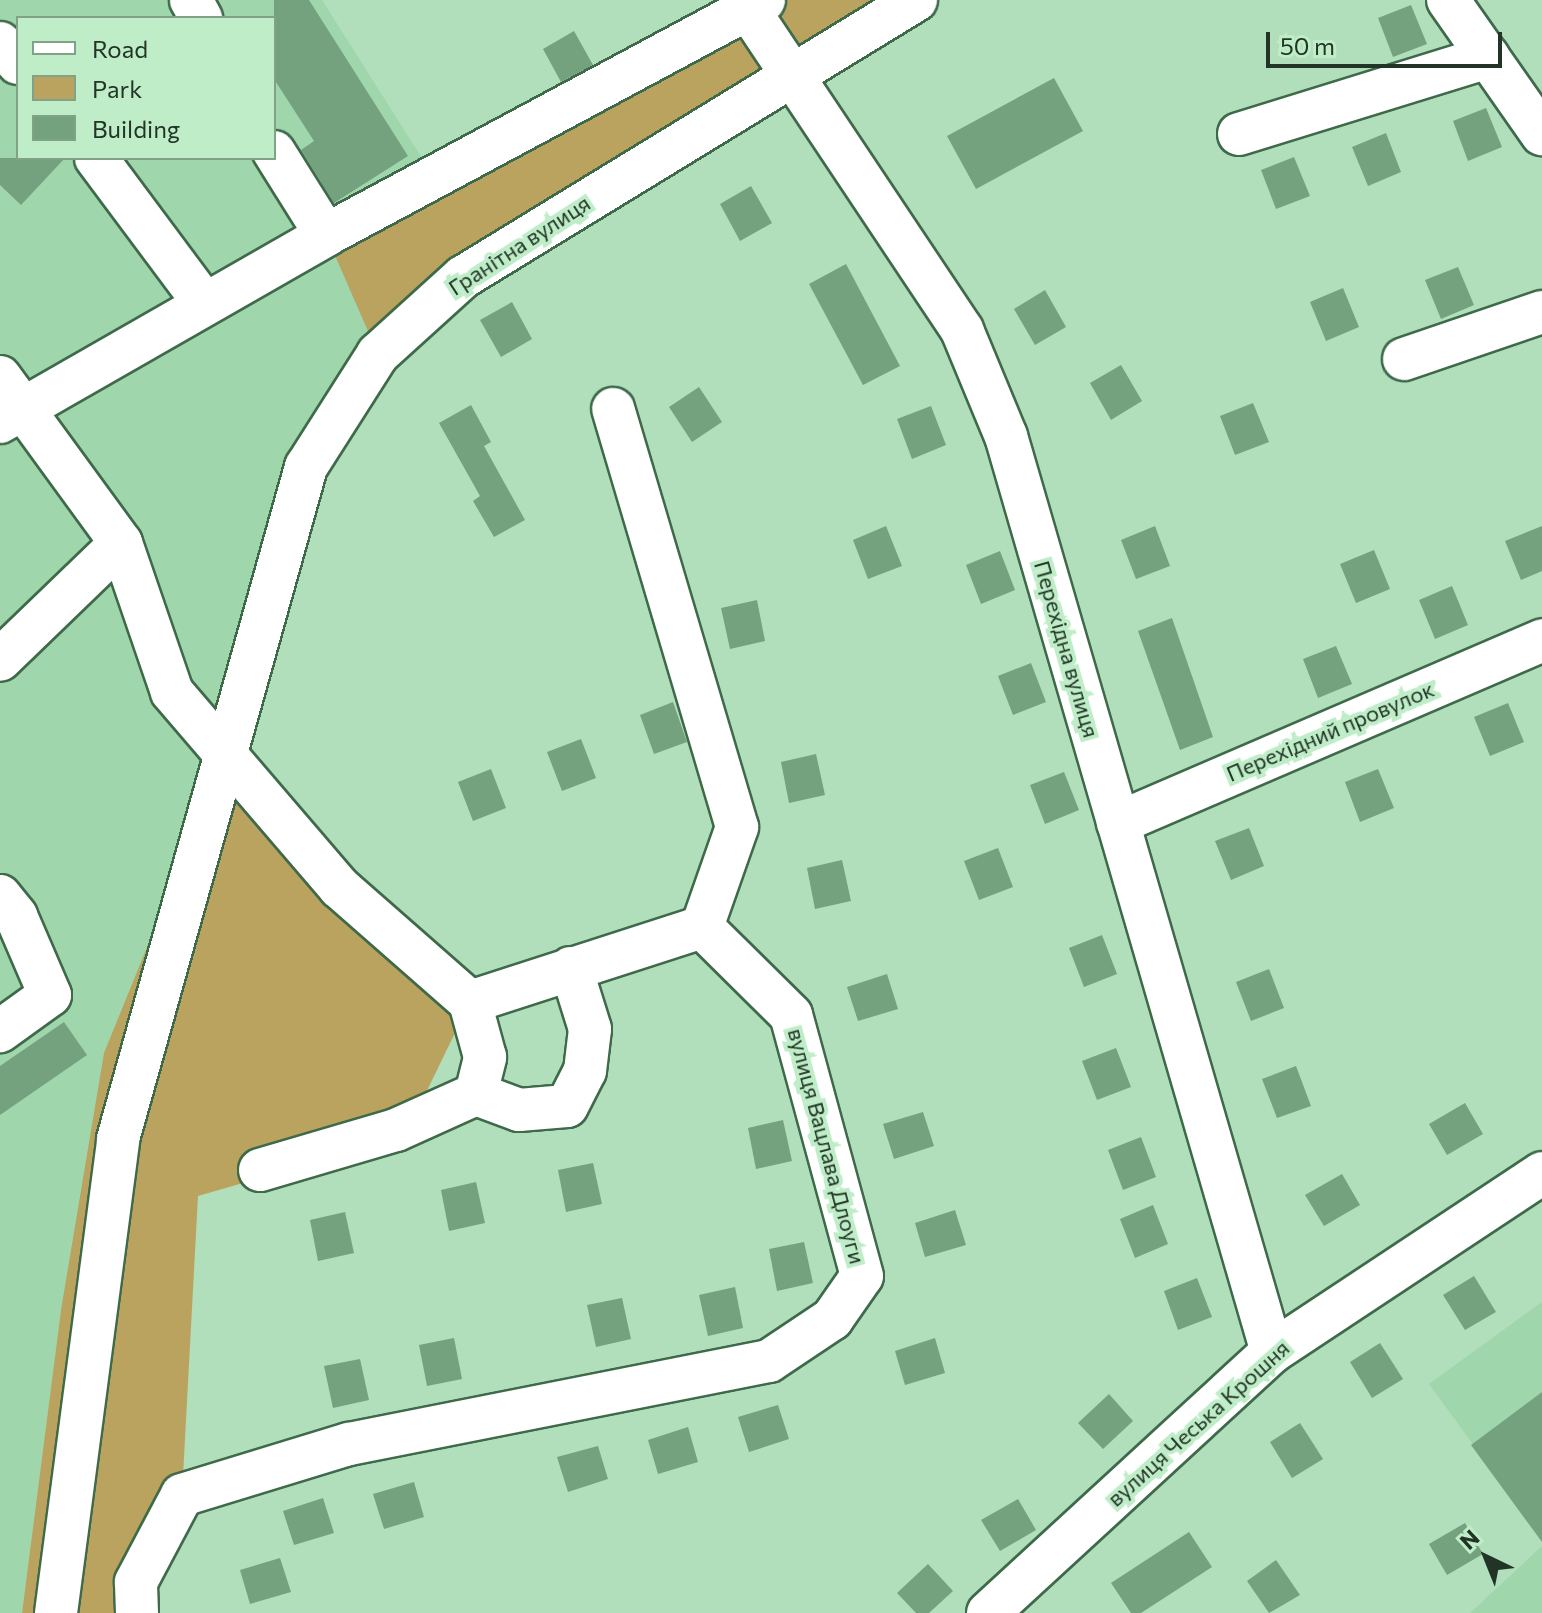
<!DOCTYPE html>
<html>
<head>
<meta charset="utf-8">
<style>
	body { margin:0 }
	#map { position:relative; width:1542px; height:1613px; overflow:hidden; background:#b1dfbb; font-family:Commissioner,sans-serif }
	div>[style] { position:absolute }
	[style*='--x'] { left:calc(var(--x)*1px); top:calc(var(--y)*1px); width:calc(var(--w)*1px); rotate:calc(var(--a)*1deg) }
	.built>* { inset:0; background:#a0d6ac }
	.green>* { inset:0; background:#baa35e }
	.building>* { inset:0; background:#74a17e }
	.roads { filter:drop-shadow(2px 0 #3f6a4a) drop-shadow(-2px 0 #3f6a4a) drop-shadow(0 2px #3f6a4a) drop-shadow(0 -2px #3f6a4a) }
	.minor>* { height:42px; margin:-21px; padding:0 21px; transform-origin:21px; border-radius:21px; background:#fff }
	span { translate:-50% -50%; white-space:nowrap; text-align:center; line-height:1.15; -webkit-text-stroke:8px #beedc8; paint-order:stroke }
	.street-label { font-size:22px; color:#223426 }
	.legend { position:absolute; left:16px; top:16px; width:260px; height:144px; box-sizing:border-box; background:#beedc8; border:2px solid #80a387; margin:0; padding:10px 14px; list-style:none; font-size:24px; color:#223426 }
	.legend li { display:flex; align-items:center; gap:16px; height:40px }
	.legend b { width:40px; border:2px solid #80a387 }
	.north { position:absolute; left:1446px; top:1517px; width:80px; height:80px; -webkit-text-stroke:6px #beedc8; paint-order:stroke; rotate:317deg; font-size:22px; font-weight:700; line-height:32px; text-align:center; color:#223426 }
	.north::after { content:''; display:block; margin:auto; width:28px; height:36px; background:#223426; clip-path:polygon(50% 0,100% 100%,50% 72%,0 100%) }
	.scale { position:absolute; left:1266px; top:32px; width:236px; height:36px; box-sizing:border-box; border:4px solid #223426; border-top:0; padding-left:10px; font-size:24px; line-height:28px; white-space:nowrap; color:#223426; -webkit-text-stroke:6px #beedc8; paint-order:stroke }
</style>
</head>
<body>
<div id="map">
	<div class="built">
		<i style="clip-path:polygon(evenodd,0 0,322px 0,434px 177px,378px 354px,306px 467px,61px 1310px,22px 1613px,0 1613px,0 0,18px 18px,274px 18px,274px 158px,18px 158px,18px 18px)"></i>
		<i style="clip-path:polygon(1542px 1302px,1542px 1539px,1429px 1384px)"></i>
		<i style="clip-path:polygon(1542px 1546px,1542px 1613px,1470px 1613px)"></i>
	</div>
	<div class="green">
		<i style="clip-path:polygon(764px 0,916px 0,378px 354px,326px 235px)"></i>
		<i style="clip-path:polygon(226px 753px,470px 1002px,405px 1136px,198px 1196px,182px 1495px,137px 1613px,22px 1613px,61px 1310px,104px 1053px)"></i>
	</div>
	<div class="building">
		<i style="clip-path:polygon(274px 0,309px 0,408px 156px,334px 203px,301px 150px,314px 141px,274px 79px)"></i>
		<i style="clip-path:polygon(1411px 5px,1427px 44px,1393px 57px,1378px 18px)"></i>
		<i style="clip-path:polygon(574px 31px,593px 65px,561px 82px,543px 49px)"></i>
		<i style="clip-path:polygon(1054px 78px,1083px 131px,976px 189px,947px 136px)"></i>
		<i style="clip-path:polygon(1486px 108px,1502px 147px,1468px 161px,1453px 121px)"></i>
		<i style="clip-path:polygon(1386px 133px,1401px 172px,1368px 186px,1352px 147px)"></i>
		<i style="clip-path:polygon(1294px 157px,1310px 196px,1276px 209px,1261px 170px)"></i>
		<i style="clip-path:polygon(0 158px,65px 158px,21px 205px,0 185px)"></i>
		<i style="clip-path:polygon(751px 186px,772px 223px,740px 241px,720px 204px)"></i>
		<i style="clip-path:polygon(846px 264px,900px 366px,863px 385px,809px 284px)"></i>
		<i style="clip-path:polygon(1458px 267px,1474px 305px,1441px 319px,1425px 280px)"></i>
		<i style="clip-path:polygon(1343px 288px,1359px 327px,1326px 341px,1310px 302px)"></i>
		<i style="clip-path:polygon(1045px 290px,1066px 327px,1035px 345px,1014px 309px)"></i>
		<i style="clip-path:polygon(512px 302px,532px 339px,501px 357px,480px 320px)"></i>
		<i style="clip-path:polygon(1121px 365px,1142px 401px,1111px 420px,1090px 383px)"></i>
		<i style="clip-path:polygon(699px 387px,722px 422px,692px 442px,669px 407px)"></i>
		<i style="clip-path:polygon(1253px 403px,1269px 442px,1235px 455px,1220px 416px)"></i>
		<i style="clip-path:polygon(471px 405px,491px 442px,484px 446px,525px 520px,494px 537px,473px 501px,480px 496px,439px 423px)"></i>
		<i style="clip-path:polygon(931px 406px,946px 445px,912px 459px,897px 419px)"></i>
		<i style="clip-path:polygon(886px 526px,902px 566px,868px 579px,853px 540px)"></i>
		<i style="clip-path:polygon(1155px 526px,1170px 566px,1136px 579px,1121px 540px)"></i>
		<i style="clip-path:polygon(1542px 526px,1542px 571px,1521px 580px,1505px 541px)"></i>
		<i style="clip-path:polygon(1374px 550px,1390px 589px,1356px 603px,1340px 564px)"></i>
		<i style="clip-path:polygon(1000px 551px,1015px 590px,981px 604px,966px 565px)"></i>
		<i style="clip-path:polygon(1452px 586px,1468px 625px,1435px 639px,1419px 600px)"></i>
		<i style="clip-path:polygon(757px 600px,765px 641px,730px 649px,721px 608px)"></i>
		<i style="clip-path:polygon(1172px 618px,1213px 737px,1180px 750px,1138px 631px)"></i>
		<i style="clip-path:polygon(1336px 646px,1352px 684px,1318px 698px,1303px 659px)"></i>
		<i style="clip-path:polygon(1031px 663px,1046px 702px,1013px 715px,998px 676px)"></i>
		<i style="clip-path:polygon(673px 702px,687px 742px,654px 754px,640px 715px)"></i>
		<i style="clip-path:polygon(1508px 703px,1524px 742px,1490px 756px,1474px 717px)"></i>
		<i style="clip-path:polygon(581px 739px,596px 778px,562px 791px,547px 752px)"></i>
		<i style="clip-path:polygon(816px 754px,825px 795px,789px 803px,781px 762px)"></i>
		<i style="clip-path:polygon(491px 769px,506px 808px,473px 821px,458px 782px)"></i>
		<i style="clip-path:polygon(1378px 769px,1394px 808px,1360px 822px,1345px 782px)"></i>
		<i style="clip-path:polygon(1064px 772px,1079px 810px,1045px 824px,1030px 785px)"></i>
		<i style="clip-path:polygon(1249px 828px,1264px 866px,1231px 880px,1215px 841px)"></i>
		<i style="clip-path:polygon(998px 848px,1013px 887px,979px 900px,964px 861px)"></i>
		<i style="clip-path:polygon(842px 860px,851px 901px,815px 909px,807px 868px)"></i>
		<i style="clip-path:polygon(1102px 935px,1117px 974px,1084px 987px,1069px 948px)"></i>
		<i style="clip-path:polygon(1269px 969px,1284px 1008px,1251px 1021px,1236px 982px)"></i>
		<i style="clip-path:polygon(887px 974px,898px 1009px,858px 1021px,847px 987px)"></i>
		<i style="clip-path:polygon(64px 1022px,87px 1055px,0 1115px,0 1066px)"></i>
		<i style="clip-path:polygon(1116px 1048px,1131px 1087px,1097px 1100px,1082px 1061px)"></i>
		<i style="clip-path:polygon(1296px 1066px,1311px 1106px,1277px 1118px,1262px 1079px)"></i>
		<i style="clip-path:polygon(1465px 1103px,1483px 1134px,1447px 1155px,1429px 1124px)"></i>
		<i style="clip-path:polygon(923px 1112px,934px 1146px,894px 1159px,883px 1124px)"></i>
		<i style="clip-path:polygon(783px 1120px,792px 1161px,756px 1169px,748px 1128px)"></i>
		<i style="clip-path:polygon(1141px 1137px,1156px 1177px,1123px 1190px,1108px 1150px)"></i>
		<i style="clip-path:polygon(593px 1163px,602px 1204px,566px 1212px,558px 1170px)"></i>
		<i style="clip-path:polygon(1342px 1174px,1360px 1205px,1324px 1226px,1305px 1195px)"></i>
		<i style="clip-path:polygon(476px 1182px,485px 1223px,449px 1231px,441px 1190px)"></i>
		<i style="clip-path:polygon(1153px 1205px,1168px 1244px,1135px 1258px,1120px 1219px)"></i>
		<i style="clip-path:polygon(955px 1210px,966px 1245px,925px 1257px,915px 1223px)"></i>
		<i style="clip-path:polygon(345px 1212px,354px 1253px,318px 1261px,310px 1220px)"></i>
		<i style="clip-path:polygon(804px 1242px,813px 1283px,777px 1291px,769px 1249px)"></i>
		<i style="clip-path:polygon(1474px 1276px,1496px 1312px,1465px 1330px,1443px 1295px)"></i>
		<i style="clip-path:polygon(1197px 1278px,1212px 1317px,1178px 1330px,1164px 1291px)"></i>
		<i style="clip-path:polygon(735px 1287px,743px 1328px,708px 1336px,699px 1295px)"></i>
		<i style="clip-path:polygon(622px 1298px,631px 1339px,596px 1347px,587px 1305px)"></i>
		<i style="clip-path:polygon(454px 1338px,462px 1379px,427px 1386px,419px 1345px)"></i>
		<i style="clip-path:polygon(935px 1338px,945px 1373px,905px 1385px,895px 1351px)"></i>
		<i style="clip-path:polygon(1380px 1343px,1403px 1379px,1372px 1398px,1350px 1362px)"></i>
		<i style="clip-path:polygon(360px 1359px,369px 1400px,333px 1408px,324px 1366px)"></i>
		<i style="clip-path:polygon(1542px 1392px,1542px 1542px,1471px 1445px)"></i>
		<i style="clip-path:polygon(1109px 1394px,1133px 1421px,1103px 1449px,1078px 1423px)"></i>
		<i style="clip-path:polygon(778px 1405px,789px 1439px,749px 1452px,738px 1417px)"></i>
		<i style="clip-path:polygon(1300px 1423px,1323px 1459px,1292px 1478px,1270px 1442px)"></i>
		<i style="clip-path:polygon(688px 1427px,698px 1462px,658px 1474px,648px 1440px)"></i>
		<i style="clip-path:polygon(598px 1446px,608px 1479px,568px 1492px,557px 1457px)"></i>
		<i style="clip-path:polygon(414px 1482px,424px 1517px,384px 1529px,373px 1494px)"></i>
		<i style="clip-path:polygon(323px 1498px,334px 1533px,294px 1545px,283px 1511px)"></i>
		<i style="clip-path:polygon(1018px 1499px,1036px 1530px,1000px 1551px,981px 1520px)"></i>
		<i style="clip-path:polygon(1465px 1523px,1483px 1554px,1447px 1575px,1429px 1544px)"></i>
		<i style="clip-path:polygon(1189px 1532px,1212px 1567px,1141px 1613px,1131px 1613px,1111px 1583px)"></i>
		<i style="clip-path:polygon(280px 1558px,291px 1592px,250px 1604px,240px 1570px)"></i>
		<i style="clip-path:polygon(1276px 1560px,1300px 1595px,1269px 1613px,1247px 1581px)"></i>
		<i style="clip-path:polygon(928px 1564px,953px 1591px,929px 1613px,916px 1613px,897px 1593px)"></i>
	</div>
	<div class="roads">
		<div class="minor">
			<i style="--x:191;--y:0;--w:21;--a:61"></i>
			<i style="--x:742;--y:0;--w:397;--a:56.3"></i>
			<i style="--x:962;--y:330;--w:115;--a:67.5"></i>
			<i style="--x:1006;--y:436;--w:954;--a:73.81"></i>
			<i style="--x:1448;--y:0;--w:164;--a:55"></i>
			<i style="--x:0;--y:43;--w:27;--a:48"></i>
			<i style="--x:1239;--y:134;--w:261;--a:-17.2"></i>
			<i style="--x:274;--y:152;--w:98;--a:57.9"></i>
			<i style="--x:96;--y:158;--w:181;--a:53.3"></i>
			<i style="--x:1404;--y:359;--w:146;--a:-18.8"></i>
			<i style="--x:0;--y:377;--w:205;--a:53.9"></i>
			<i style="--x:121;--y:543;--w:168;--a:136"></i>
			<i style="--x:0;--y:422;--w:376;--a:-29.8"></i>
			<i style="--x:326;--y:235;--w:497;--a:-28.2"></i>
			<i style="--x:121;--y:543;--w:157;--a:71.1"></i>
			<i style="--x:172;--y:692;--w:257;--a:49.4"></i>
			<i style="--x:339;--y:887;--w:174;--a:41.3"></i>
			<i style="--x:470;--y:1002;--w:244;--a:-17.9"></i>
			<i style="--x:1118;--y:823;--w:462;--a:-23.3"></i>
			<i style="--x:0;--y:896;--w:26;--a:51"></i>
			<i style="--x:16;--y:916;--w:86;--a:66.7"></i>
			<i style="--x:50;--y:995;--w:62;--a:144.2"></i>
			<i style="--x:476;--y:1094;--w:46;--a:20.4"></i>
			<i style="--x:519;--y:1110;--w:48;--a:-4.8"></i>
			<i style="--x:567;--y:1106;--w:39;--a:-63"></i>
			<i style="--x:585;--y:1071;--w:42;--a:-83.2"></i>
			<i style="--x:590;--y:1029;--w:64;--a:-107.3"></i>
			<i style="--x:260;--y:1170;--w:142;--a:-16.4"></i>
			<i style="--x:396;--y:1130;--w:88;--a:-24.2"></i>
			<i style="--x:476;--y:1094;--w:38;--a:-76"></i>
			<i style="--x:485;--y:1057;--w:57;--a:-105.3"></i>
			<i style="--x:56;--y:1613;--w:478;--a:-82.5"></i>
			<i style="--x:118;--y:1139;--w:698;--a:-74.37"></i>
			<i style="--x:306;--y:467;--w:134;--a:-57.5"></i>
			<i style="--x:378;--y:354;--w:115;--a:-42.2"></i>
			<i style="--x:463;--y:277;--w:531;--a:-31.44"></i>
			<i style="--x:137;--y:1613;--w:31;--a:-92"></i>
			<i style="--x:136;--y:1582;--w:98;--a:-62.1"></i>
			<i style="--x:182;--y:1495;--w:175;--a:-17"></i>
			<i style="--x:349;--y:1444;--w:428;--a:-11.2"></i>
			<i style="--x:769;--y:1361;--w:76;--a:-33.7"></i>
			<i style="--x:832;--y:1319;--w:52;--a:-55.1"></i>
			<i style="--x:862;--y:1276;--w:270;--a:-105.2"></i>
			<i style="--x:791;--y:1015;--w:125;--a:-135.3"></i>
			<i style="--x:702;--y:927;--w:106;--a:-70.7"></i>
			<i style="--x:737;--y:827;--w:436;--a:-106.5"></i>
			<i style="--x:988;--y:1613;--w:386;--a:-42.6"></i>
			<i style="--x:1272;--y:1352;--w:324;--a:-33.5"></i>
		</div>
	</div>
	<div class="street-label">
		<span style="left:519px;top:245px;rotate:-33deg">Гранітна вулиця</span>
		<span style="left:1067px;top:649px;rotate:74deg">Перехідна вулиця</span>
		<span style="left:1330px;top:731px;rotate:-23deg">Перехідний провулок</span>
		<span style="left:827px;top:1146px;rotate:75deg">вулиця Вацлава Длоуги</span>
		<span style="left:1198px;top:1423px;rotate:-42deg">вулиця Чеська Крошня</span>
	</div>
	<ul class="legend">
	<li><b style="height:10px;background:#fff"></b>Road</li>
	<li><b style="height:22px;background:#baa35e"></b>Park</li>
	<li><b style="height:22px;background:#74a17e"></b>Building</li>
	</ul>
	<div class="north">N</div>
	<div class="scale">50 m</div>
</div>
</body>
</html>
